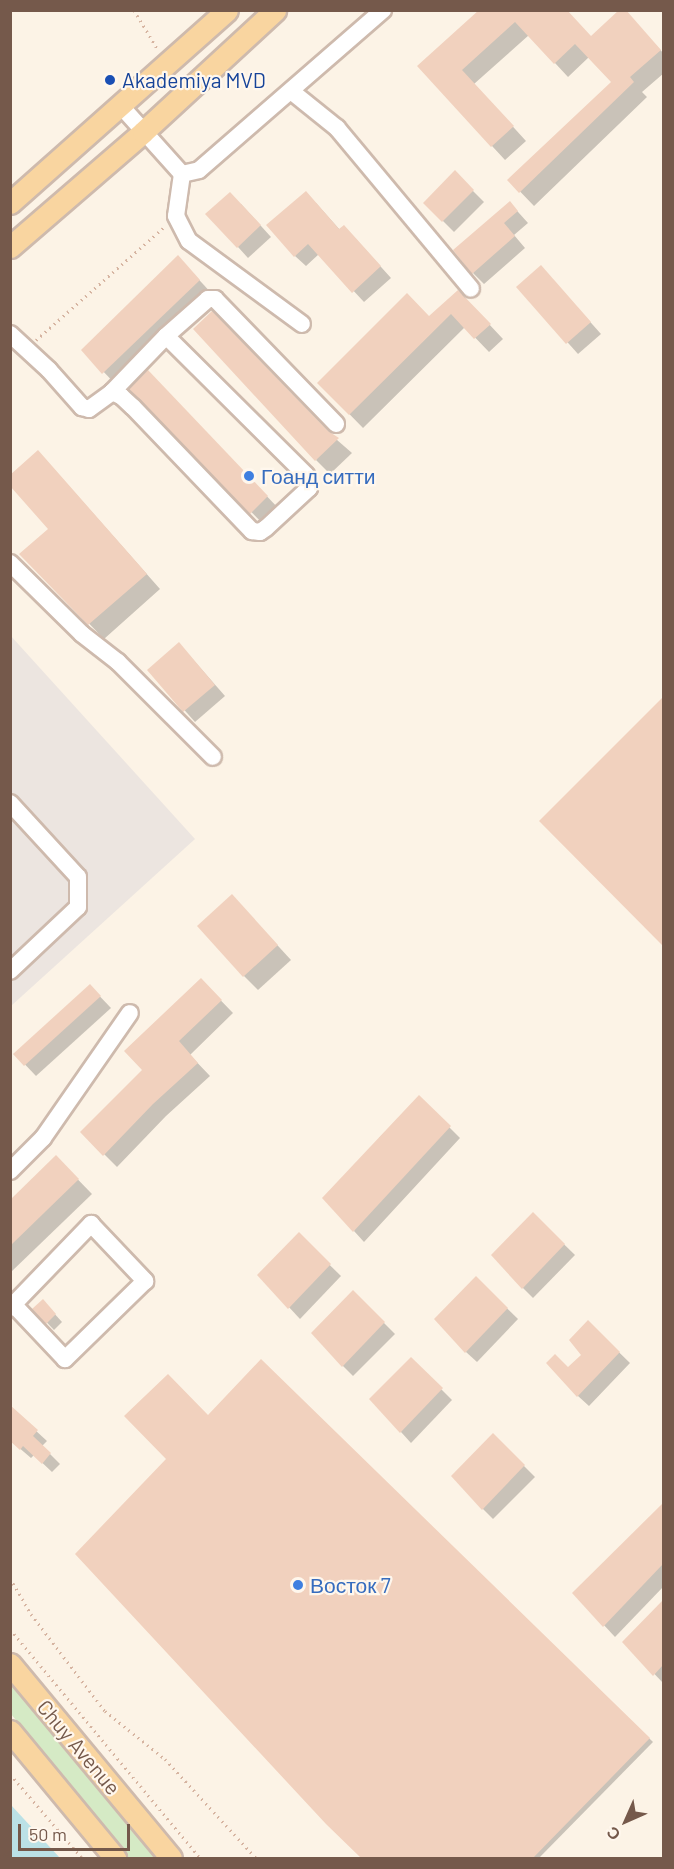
<!DOCTYPE html>
<html>
<head>
<meta charset="utf-8">
<style>
	body { margin:0 }
	#map { position:relative; width:674px; height:1869px; overflow:hidden; background:#fcf3e6; font-family:Barlow,sans-serif }
	div>[style] { position:absolute }
	[style*='--x'] { left:calc(var(--x)*1px); top:calc(var(--y)*1px); width:calc(var(--w)*1px); rotate:calc(var(--a)*1deg) }
	.industrial>* { inset:0; background:#ece5e0 }
	.green>* { inset:0; background:#d5eac5 }
	.water>* { inset:0; background:#bbe1e6 }
	.shadow>* { inset:0; background:#0003 }
	.building>* { inset:0; background:#f1d1be }
	.path>* { height:3px; margin-top:-1.5px; transform-origin:0; background:repeating-linear-gradient(90deg,#d6b4a1 0 1.5px,transparent 0 6px) }
	.roads { filter:drop-shadow(2px 0 #cebaad) drop-shadow(-2px 0 #cebaad) drop-shadow(0 2px #cebaad) drop-shadow(0 -2px #cebaad) }
	.minor>* { height:16px; margin:-8px; padding:0 8px; transform-origin:8px; border-radius:8px; background:#fff }
	.major>* { height:21px; margin:-10.5px; padding:0 10.5px; transform-origin:10.5px; border-radius:10.5px; background:#f9d5a0 }
	.dots>* { width:16px; height:16px; translate:-50% -50%; box-sizing:border-box; border:3px solid #fff7ed; border-radius:50% }
	span { translate:-50% -50%; white-space:nowrap; text-align:center; line-height:1.15; -webkit-text-stroke:4.5px #fff7ed; paint-order:stroke }
	.transit-label { font-size:21px; color:#164399 }
	.left { translate:0 -50%; text-align:left }
	.shop-label { font-size:21px; color:#366cbe }
	.street-label { font-size:21px; color:#75594b }
	.frame { position:absolute; inset:0; border:12px solid #75594b; pointer-events:none }
	.north { position:absolute; left:596px; top:1791px; width:60px; height:60px; -webkit-text-stroke:4px #fff7ed; paint-order:stroke; rotate:225deg; font-size:16px; font-weight:700; line-height:24px; text-align:center; color:#75594b }
	.north::after { content:''; display:block; margin:auto; width:21px; height:27px; background:#75594b; clip-path:polygon(50% 0,100% 100%,50% 72%,0 100%) }
	.scale { position:absolute; left:18px; top:1824px; width:112px; height:27px; box-sizing:border-box; border:3px solid #75594b; border-top:0; padding-left:8px; font-size:18px; line-height:21px; white-space:nowrap; color:#75594b; -webkit-text-stroke:4px #fff7ed; paint-order:stroke }
</style>
</head>
<body>
<div id="map">
	<div class="industrial">
		<i style="clip-path:polygon(10px 635px,195px 839px,11px 1006px,10px 1006px)"></i>
	</div>
	<div class="green">
		<i style="clip-path:polygon(10px 1680px,159px 1858px,129px 1858px,11px 1714px)"></i>
	</div>
	<div class="water">
		<i style="clip-path:polygon(11px 1805px,60px 1858px,11px 1858px)"></i>
	</div>
	<div class="shadow">
		<i style="clip-path:polygon(483px 10px,591px 37px,636px 23px,664px 54px,664px 73px,642px 92px,647px 97px,534px 206px,509px 180px,613px 82px,589px 57px,568px 77px,529px 35px,474px 84px,526px 141px,505px 160px,419px 67px)"></i>
		<i style="clip-path:polygon(455px 173px,484px 202px,454px 232px,425px 203px)"></i>
		<i style="clip-path:polygon(316px 203px,340px 230px,354px 237px,391px 278px,364px 302px,319px 254px,306px 266px,295px 256px)"></i>
		<i style="clip-path:polygon(510px 203px,528px 223px,514px 235px,525px 248px,484px 284px,473px 273px)"></i>
		<i style="clip-path:polygon(241px 204px,271px 237px,248px 258px,238px 247px)"></i>
		<i style="clip-path:polygon(192px 272px,213px 295px,118px 387px,83px 350px)"></i>
		<i style="clip-path:polygon(551px 278px,601px 334px,578px 354px,518px 287px)"></i>
		<i style="clip-path:polygon(472px 306px,503px 339px,489px 352px,465px 327px,363px 428px,319px 383px,429px 318px)"></i>
		<i style="clip-path:polygon(162px 386px,281px 511px,266px 527px,131px 389px)"></i>
		<i style="clip-path:polygon(329px 433px,352px 453px,330px 474px,316px 460px)"></i>
		<i style="clip-path:polygon(52px 467px,160px 589px,104px 639px,22px 554px,50px 529px)"></i>
		<i style="clip-path:polygon(189px 655px,225px 696px,195px 722px,149px 670px)"></i>
		<i style="clip-path:polygon(661px 701px,664px 704px,664px 943px,541px 821px)"></i>
		<i style="clip-path:polygon(246px 911px,291px 960px,258px 990px,244px 976px)"></i>
		<i style="clip-path:polygon(201px 980px,233px 1013px,190px 1055px,210px 1076px,166px 1116px,117px 1167px,82px 1132px,145px 1070px)"></i>
		<i style="clip-path:polygon(90px 986px,111px 1008px,36px 1076px,15px 1054px)"></i>
		<i style="clip-path:polygon(419px 1097px,460px 1138px,364px 1242px,354px 1231px,381px 1140px,379px 1138px)"></i>
		<i style="clip-path:polygon(56px 1157px,92px 1194px,10px 1273px,10px 1202px)"></i>
		<i style="clip-path:polygon(533px 1214px,575px 1255px,533px 1298px,523px 1288px)"></i>
		<i style="clip-path:polygon(299px 1235px,341px 1276px,300px 1319px,259px 1275px)"></i>
		<i style="clip-path:polygon(476px 1278px,518px 1319px,477px 1362px,466px 1352px)"></i>
		<i style="clip-path:polygon(353px 1292px,395px 1334px,353px 1376px,343px 1366px)"></i>
		<i style="clip-path:polygon(43px 1301px,62px 1322px,54px 1330px,34px 1309px)"></i>
		<i style="clip-path:polygon(588px 1322px,630px 1363px,589px 1406px,578px 1396px,568px 1370px,584px 1355px)"></i>
		<i style="clip-path:polygon(411px 1359px,452px 1400px,411px 1443px,401px 1432px)"></i>
		<i style="clip-path:polygon(261px 1361px,653px 1742px,539px 1858px,363px 1858px,327px 1823px,168px 1459px)"></i>
		<i style="clip-path:polygon(10px 1407px,47px 1441px,42px 1446px,60px 1464px,52px 1472px,34px 1455px,31px 1458px,10px 1440px)"></i>
		<i style="clip-path:polygon(493px 1435px,535px 1477px,493px 1519px,483px 1509px)"></i>
		<i style="clip-path:polygon(664px 1505px,664px 1586px,615px 1637px,574px 1593px)"></i>
		<i style="clip-path:polygon(664px 1602px,664px 1684px,624px 1642px)"></i>
	</div>
	<div class="building">
		<i style="clip-path:polygon(479px 10px,567px 10px,591px 36px,619px 10px,626px 10px,661px 50px,630px 77px,634px 82px,519px 193px,507px 180px,611px 82px,575px 44px,554px 64px,515px 22px,462px 70px,514px 126px,491px 147px,417px 66px)"></i>
		<i style="clip-path:polygon(455px 170px,474px 190px,442px 222px,423px 203px)"></i>
		<i style="clip-path:polygon(306px 191px,339px 229px,344px 225px,381px 266px,352px 293px,308px 244px,294px 257px,266px 225px)"></i>
		<i style="clip-path:polygon(230px 192px,261px 225px,237px 248px,205px 214px)"></i>
		<i style="clip-path:polygon(510px 201px,518px 211px,504px 223px,515px 236px,472px 274px,453px 250px)"></i>
		<i style="clip-path:polygon(178px 255px,200px 280px,102px 374px,81px 350px)"></i>
		<i style="clip-path:polygon(541px 265px,591px 322px,566px 344px,516px 287px)"></i>
		<i style="clip-path:polygon(458px 290px,491px 324px,474px 339px,451px 314px,349px 415px,317px 383px,407px 293px,429px 316px)"></i>
		<i style="clip-path:polygon(212px 311px,328px 431px,339px 438px,315px 461px,193px 329px)"></i>
		<i style="clip-path:polygon(148px 370px,268px 496px,250px 514px,129px 389px)"></i>
		<i style="clip-path:polygon(38px 450px,147px 574px,88px 625px,19px 554px,48px 529px,10px 486px,10px 475px)"></i>
		<i style="clip-path:polygon(179px 642px,215px 685px,183px 712px,147px 670px)"></i>
		<i style="clip-path:polygon(663px 697px,663px 946px,539px 821px)"></i>
		<i style="clip-path:polygon(232px 894px,278px 945px,243px 977px,197px 926px)"></i>
		<i style="clip-path:polygon(201px 978px,222px 1000px,179px 1041px,198px 1063px,153px 1104px,103px 1156px,80px 1132px,142px 1070px,124px 1051px)"></i>
		<i style="clip-path:polygon(90px 984px,101px 996px,24px 1066px,13px 1054px)"></i>
		<i style="clip-path:polygon(419px 1095px,451px 1126px,353px 1232px,322px 1198px)"></i>
		<i style="clip-path:polygon(56px 1155px,79px 1179px,10px 1246px,10px 1200px)"></i>
		<i style="clip-path:polygon(533px 1212px,565px 1244px,522px 1289px,491px 1255px)"></i>
		<i style="clip-path:polygon(299px 1232px,331px 1264px,288px 1309px,257px 1275px)"></i>
		<i style="clip-path:polygon(476px 1276px,508px 1308px,465px 1353px,434px 1319px)"></i>
		<i style="clip-path:polygon(353px 1290px,385px 1322px,342px 1367px,311px 1333px)"></i>
		<i style="clip-path:polygon(43px 1299px,56px 1314px,46px 1324px,32px 1309px)"></i>
		<i style="clip-path:polygon(588px 1320px,620px 1352px,577px 1397px,546px 1363px,555px 1354px,568px 1367px,581px 1355px,569px 1340px)"></i>
		<i style="clip-path:polygon(411px 1357px,443px 1388px,400px 1433px,369px 1399px)"></i>
		<i style="clip-path:polygon(261px 1359px,650px 1738px,533px 1858px,361px 1858px,326px 1824px,75px 1554px,166px 1459px,124px 1416px,168px 1374px,208px 1415px)"></i>
		<i style="clip-path:polygon(10px 1405px,38px 1430px,33px 1436px,51px 1453px,42px 1464px,23px 1446px,20px 1450px,10px 1441px)"></i>
		<i style="clip-path:polygon(493px 1433px,525px 1465px,482px 1510px,451px 1476px)"></i>
		<i style="clip-path:polygon(663px 1503px,663px 1564px,603px 1627px,572px 1593px)"></i>
		<i style="clip-path:polygon(663px 1600px,663px 1665px,653px 1676px,622px 1642px)"></i>
	</div>
	<div class="path">
		<i style="--x:134;--y:10;--w:47;--a:59"></i>
		<i style="--x:36;--y:340;--w:171;--a:-41.4"></i>
		<i style="--x:10;--y:1578;--w:42;--a:59.7"></i>
		<i style="--x:31;--y:1614;--w:122;--a:52.7"></i>
		<i style="--x:105;--y:1711;--w:77;--a:38.7"></i>
		<i style="--x:165;--y:1759;--w:134;--a:47.4"></i>
		<i style="--x:10;--y:1629;--w:298;--a:50.3"></i>
		<i style="--x:10;--y:1774;--w:111;--a:49.4"></i>
	</div>
	<div class="roads">
		<div class="minor">
			<i style="--x:291;--y:91;--w:59;--a:38.8"></i>
			<i style="--x:337;--y:128;--w:209;--a:50.2"></i>
			<i style="--x:121;--y:106;--w:91;--a:48.1"></i>
			<i style="--x:182;--y:174;--w:17;--a:-13"></i>
			<i style="--x:199;--y:170;--w:244;--a:-41"></i>
			<i style="--x:182;--y:174;--w:42;--a:98.1"></i>
			<i style="--x:176;--y:216;--w:28;--a:63"></i>
			<i style="--x:189;--y:241;--w:140;--a:36.3"></i>
			<i style="--x:10;--y:334;--w:53;--a:42.7"></i>
			<i style="--x:49;--y:370;--w:50;--a:48.3"></i>
			<i style="--x:82;--y:407;--w:7;--a:16"></i>
			<i style="--x:89;--y:409;--w:29;--a:-36"></i>
			<i style="--x:112;--y:392;--w:78;--a:-46"></i>
			<i style="--x:166;--y:336;--w:56;--a:-41.4"></i>
			<i style="--x:208;--y:299;--w:7;--a:0"></i>
			<i style="--x:215;--y:299;--w:174;--a:45.9"></i>
			<i style="--x:112;--y:392;--w:10;--a:24"></i>
			<i style="--x:121;--y:396;--w:16;--a:43"></i>
			<i style="--x:133;--y:407;--w:172;--a:46.2"></i>
			<i style="--x:252;--y:531;--w:8;--a:7"></i>
			<i style="--x:260;--y:532;--w:7;--a:-34"></i>
			<i style="--x:266;--y:528;--w:59;--a:-42.9"></i>
			<i style="--x:309;--y:488;--w:13;--a:-103"></i>
			<i style="--x:306;--y:475;--w:197;--a:-135.2"></i>
			<i style="--x:10;--y:563;--w:101;--a:44.6"></i>
			<i style="--x:82;--y:634;--w:46;--a:37.9"></i>
			<i style="--x:118;--y:662;--w:134;--a:45"></i>
			<i style="--x:10;--y:803;--w:100;--a:47.4"></i>
			<i style="--x:78;--y:877;--w:30;--a:90"></i>
			<i style="--x:78;--y:907;--w:93;--a:136.7"></i>
			<i style="--x:10;--y:1171;--w:47;--a:-45"></i>
			<i style="--x:43;--y:1138;--w:152;--a:-55.2"></i>
			<i style="--x:10;--y:1308;--w:117;--a:-46"></i>
			<i style="--x:91;--y:1224;--w:79;--a:46.5"></i>
			<i style="--x:145;--y:1281;--w:112;--a:135.7"></i>
			<i style="--x:65;--y:1359;--w:74;--a:-133.4"></i>
		</div>
		<div class="major">
			<i style="--x:10;--y:203;--w:290;--a:-41.6"></i>
			<i style="--x:10;--y:247;--w:176;--a:-40.8"></i>
			<i style="--x:143;--y:132;--w:180;--a:-42.7"></i>
			<i style="--x:10;--y:1664;--w:252;--a:50.3"></i>
			<i style="--x:10;--y:1731;--w:165;--a:50.4"></i>
		</div>
	</div>
	<div class="dots">
		<i style="left:110px;top:80px;background:#1a4fb4"></i>
		<i style="left:249px;top:476px;background:#3f7fe0"></i>
		<i style="left:298px;top:1585px;background:#3f7fe0"></i>
	</div>
	<div class="transit-label">
		<span class="left" style="left:122px;top:80px">Akademiya MVD</span>
	</div>
	<div class="shop-label">
		<span class="left" style="left:261px;top:476px">Гоанд ситти</span>
		<span class="left" style="left:310px;top:1585px">Восток 7</span>
	</div>
	<div class="street-label">
		<span style="left:79px;top:1747px;rotate:50deg">Chuy Avenue</span>
	</div>
	<div class="frame"></div>
	<div class="north">С</div>
	<div class="scale">50 m</div>
</div>
</body>
</html>
